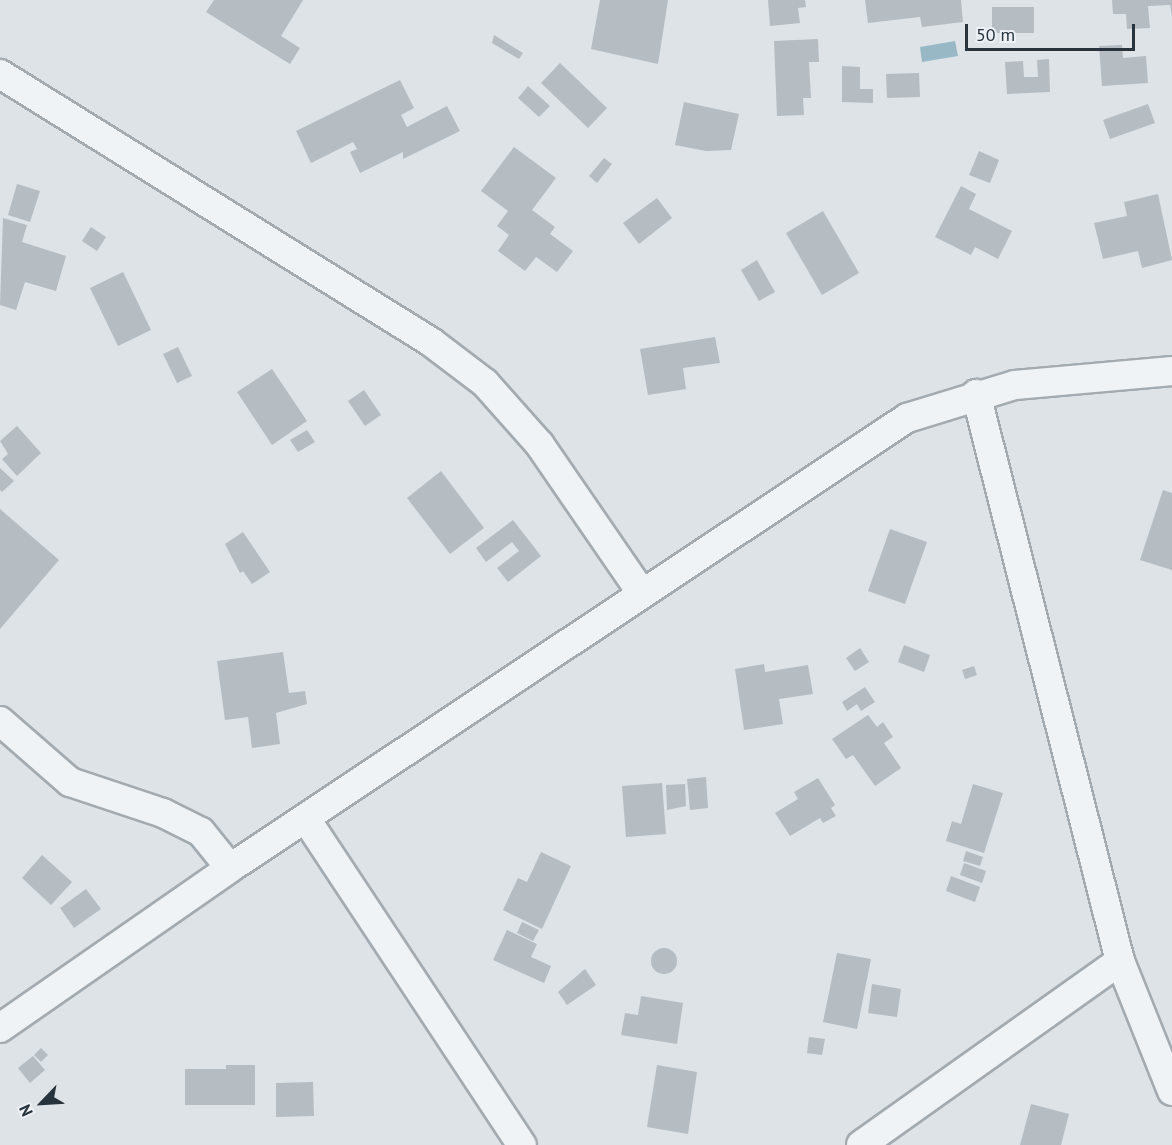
<!DOCTYPE html>
<html>
<head>
<meta charset="utf-8">
<style>
	body { margin:0 }
	#map { position:relative; width:1172px; height:1145px; overflow:hidden; background:#dde3e7; font-family:"PT Sans",sans-serif }
	div>[style] { position:absolute }
	[style*='--x'] { left:calc(var(--x)*1px); top:calc(var(--y)*1px); width:calc(var(--w)*1px); rotate:calc(var(--a)*1deg) }
	.water>* { inset:0; background:#99b8c6 }
	.building>* { inset:0; background:#b5bdc3 }
	.round { border-radius:50% }
	.roads { filter:drop-shadow(2px 0 #a3abb1) drop-shadow(-2px 0 #a3abb1) drop-shadow(0 2px #a3abb1) drop-shadow(0 -2px #a3abb1) }
	.minor>* { height:28px; margin:-14px; padding:0 14px; transform-origin:14px; border-radius:14px; background:#f0f3f5 }
	span { translate:-50% -50%; white-space:nowrap; text-align:center; line-height:1.15; -webkit-text-stroke:5px #edf1f5; paint-order:stroke }
	.north { position:absolute; left:12px; top:1073px; width:60px; height:60px; -webkit-text-stroke:4px #edf1f5; paint-order:stroke; rotate:245deg; font-size:16px; font-weight:700; line-height:24px; text-align:center; color:#27333d }
	.north::after { content:''; display:block; margin:auto; width:21px; height:27px; background:#27333d; clip-path:polygon(50% 0,100% 100%,50% 72%,0 100%) }
	.scale { position:absolute; left:965px; top:24px; width:170px; height:27px; box-sizing:border-box; border:3px solid #27333d; border-top:0; padding-left:8px; font-size:18px; line-height:21px; white-space:nowrap; color:#27333d; -webkit-text-stroke:4px #edf1f5; paint-order:stroke }
</style>
</head>
<body>
<div id="map">
	<div class="water">
		<i style="clip-path:polygon(955px 41px,958px 56px,922px 62px,920px 47px)"></i>
	</div>
	<div class="building">
		<i style="clip-path:polygon(214px 0,303px 0,281px 36px,300px 48px,290px 64px,206px 12px)"></i>
		<i style="clip-path:polygon(600px 0,668px 0,658px 64px,591px 49px)"></i>
		<i style="clip-path:polygon(768px 0,805px 0,806px 7px,798px 8px,800px 23px,770px 26px)"></i>
		<i style="clip-path:polygon(865px 0,961px 0,963px 22px,922px 27px,920px 17px,868px 23px)"></i>
		<i style="clip-path:polygon(1112px 0,1172px 0,1172px 15px,1170px 5px,1148px 6px,1150px 28px,1127px 29px,1126px 14px,1113px 14px)"></i>
		<i style="clip-path:polygon(992px 7px,1034px 7px,1034px 33px,992px 33px)"></i>
		<i style="clip-path:polygon(494px 35px,523px 53px,519px 59px,492px 43px)"></i>
		<i style="clip-path:polygon(818px 39px,819px 62px,809px 62px,811px 98px,803px 98px,804px 115px,777px 116px,774px 41px)"></i>
		<i style="clip-path:polygon(1122px 45px,1123px 58px,1146px 56px,1148px 83px,1102px 86px,1099px 46px)"></i>
		<i style="clip-path:polygon(1049px 59px,1050px 92px,1007px 94px,1005px 62px,1023px 61px,1024px 77px,1038px 77px,1037px 60px)"></i>
		<i style="clip-path:polygon(560px 63px,607px 108px,588px 128px,541px 83px)"></i>
		<i style="clip-path:polygon(842px 66px,860px 67px,860px 89px,873px 89px,873px 103px,842px 102px)"></i>
		<i style="clip-path:polygon(919px 73px,920px 97px,887px 98px,886px 74px)"></i>
		<i style="clip-path:polygon(400px 80px,414px 108px,401px 115px,407px 127px,447px 106px,460px 131px,403px 159px,403px 152px,360px 173px,350px 152px,357px 149px,353px 142px,311px 163px,296px 131px)"></i>
		<i style="clip-path:polygon(528px 86px,550px 106px,539px 117px,518px 98px)"></i>
		<i style="clip-path:polygon(684px 102px,739px 114px,731px 150px,706px 151px,675px 145px)"></i>
		<i style="clip-path:polygon(1148px 104px,1155px 123px,1110px 139px,1103px 120px)"></i>
		<i style="clip-path:polygon(514px 147px,556px 178px,532px 210px,555px 227px,550px 234px,573px 251px,557px 272px,536px 257px,525px 271px,498px 251px,509px 235px,497px 226px,508px 211px,481px 191px)"></i>
		<i style="clip-path:polygon(979px 151px,999px 160px,990px 183px,969px 175px)"></i>
		<i style="clip-path:polygon(604px 158px,612px 164px,597px 183px,589px 176px)"></i>
		<i style="clip-path:polygon(17px 184px,40px 191px,30px 222px,8px 215px)"></i>
		<i style="clip-path:polygon(961px 186px,976px 194px,969px 209px,1012px 231px,998px 259px,975px 247px,971px 255px,935px 237px)"></i>
		<i style="clip-path:polygon(1158px 194px,1172px 260px,1142px 268px,1138px 251px,1103px 259px,1094px 223px,1127px 216px,1124px 202px)"></i>
		<i style="clip-path:polygon(657px 198px,672px 218px,639px 244px,623px 223px)"></i>
		<i style="clip-path:polygon(823px 211px,859px 273px,822px 295px,786px 233px)"></i>
		<i style="clip-path:polygon(3px 218px,27px 225px,22px 242px,66px 256px,56px 291px,25px 282px,16px 310px,0 305px)"></i>
		<i style="clip-path:polygon(91px 227px,106px 237px,97px 251px,82px 241px)"></i>
		<i style="clip-path:polygon(757px 260px,775px 292px,759px 301px,741px 270px)"></i>
		<i style="clip-path:polygon(123px 272px,151px 330px,118px 346px,90px 288px)"></i>
		<i style="clip-path:polygon(715px 337px,720px 363px,683px 368px,686px 389px,648px 395px,640px 349px)"></i>
		<i style="clip-path:polygon(178px 347px,192px 376px,177px 383px,163px 354px)"></i>
		<i style="clip-path:polygon(272px 369px,307px 421px,272px 445px,237px 392px)"></i>
		<i style="clip-path:polygon(364px 390px,381px 415px,365px 426px,348px 401px)"></i>
		<i style="clip-path:polygon(17px 426px,41px 453px,17px 476px,2px 459px,8px 454px,0 441px)"></i>
		<i style="clip-path:polygon(307px 430px,315px 442px,298px 452px,290px 440px)"></i>
		<i style="clip-path:polygon(0 468px,14px 481px,2px 492px,0 490px)"></i>
		<i style="clip-path:polygon(441px 471px,484px 528px,450px 554px,407px 498px)"></i>
		<i style="clip-path:polygon(1163px 490px,1172px 493px,1172px 570px,1140px 560px)"></i>
		<i style="clip-path:polygon(0 509px,59px 560px,0 629px)"></i>
		<i style="clip-path:polygon(513px 520px,541px 556px,508px 582px,497px 568px,519px 551px,512px 542px,486px 562px,476px 548px)"></i>
		<i style="clip-path:polygon(890px 529px,927px 542px,905px 604px,868px 591px)"></i>
		<i style="clip-path:polygon(243px 532px,270px 572px,252px 584px,243px 571px,240px 573px,225px 544px)"></i>
		<i style="clip-path:polygon(904px 645px,930px 655px,924px 672px,898px 662px)"></i>
		<i style="clip-path:polygon(860px 648px,869px 662px,855px 671px,846px 658px)"></i>
		<i style="clip-path:polygon(283px 652px,289px 693px,305px 691px,307px 704px,276px 713px,280px 744px,252px 748px,248px 717px,225px 720px,217px 661px)"></i>
		<i style="clip-path:polygon(764px 664px,765px 672px,808px 665px,813px 694px,779px 699px,783px 724px,744px 730px,735px 669px)"></i>
		<i style="clip-path:polygon(974px 666px,977px 675px,965px 679px,962px 670px)"></i>
		<i style="clip-path:polygon(865px 687px,875px 702px,861px 711px,857px 704px,847px 711px,842px 702px)"></i>
		<i style="clip-path:polygon(868px 715px,877px 727px,883px 722px,893px 737px,884px 743px,901px 768px,875px 786px,853px 755px,846px 759px,832px 739px)"></i>
		<i style="clip-path:polygon(706px 777px,708px 808px,690px 810px,687px 779px)"></i>
		<i style="clip-path:polygon(818px 778px,835px 805px,831px 808px,836px 816px,823px 823px,820px 818px,790px 836px,775px 813px,798px 799px,794px 792px)"></i>
		<i style="clip-path:polygon(662px 783px,666px 834px,626px 837px,622px 786px)"></i>
		<i style="clip-path:polygon(685px 784px,686px 806px,667px 810px,666px 785px)"></i>
		<i style="clip-path:polygon(973px 784px,1003px 793px,984px 853px,946px 841px,952px 821px,961px 824px)"></i>
		<i style="clip-path:polygon(966px 851px,983px 857px,980px 866px,963px 861px)"></i>
		<i style="clip-path:polygon(541px 852px,571px 866px,542px 929px,503px 910px,518px 878px,527px 882px)"></i>
		<i style="clip-path:polygon(42px 855px,72px 882px,51px 905px,22px 878px)"></i>
		<i style="clip-path:polygon(964px 863px,986px 871px,982px 883px,960px 875px)"></i>
		<i style="clip-path:polygon(951px 876px,980px 887px,975px 902px,946px 891px)"></i>
		<i style="clip-path:polygon(86px 889px,101px 909px,74px 928px,60px 908px)"></i>
		<i style="clip-path:polygon(522px 922px,539px 930px,533px 941px,517px 933px)"></i>
		<i style="clip-path:polygon(507px 930px,537px 944px,531px 957px,551px 966px,544px 983px,493px 960px)"></i>
		<i class="round" style="left:651px;top:948px;width:26px;height:26px"></i>
		<i style="clip-path:polygon(837px 953px,871px 959px,857px 1029px,823px 1022px)"></i>
		<i style="clip-path:polygon(585px 969px,596px 985px,567px 1005px,558px 992px)"></i>
		<i style="clip-path:polygon(872px 984px,901px 989px,897px 1017px,868px 1013px)"></i>
		<i style="clip-path:polygon(641px 996px,683px 1003px,677px 1044px,621px 1035px,625px 1013px,638px 1015px)"></i>
		<i style="clip-path:polygon(809px 1037px,825px 1039px,822px 1055px,807px 1053px)"></i>
		<i style="clip-path:polygon(41px 1048px,48px 1055px,41px 1062px,34px 1055px)"></i>
		<i style="clip-path:polygon(33px 1056px,45px 1070px,30px 1083px,18px 1068px)"></i>
		<i style="clip-path:polygon(226px 1065px,255px 1065px,255px 1105px,185px 1105px,185px 1069px,226px 1069px)"></i>
		<i style="clip-path:polygon(657px 1065px,697px 1072px,688px 1134px,647px 1127px)"></i>
		<i style="clip-path:polygon(313px 1082px,314px 1116px,276px 1117px,276px 1083px)"></i>
		<i style="clip-path:polygon(1031px 1104px,1069px 1114px,1061px 1145px,1020px 1145px)"></i>
	</div>
	<div class="roads">
		<div class="minor">
			<i style="--x:0;--y:74;--w:508;--a:31.87"></i>
			<i style="--x:431;--y:342;--w:68;--a:37.2"></i>
			<i style="--x:485;--y:383;--w:83;--a:48.4"></i>
			<i style="--x:540;--y:445;--w:178;--a:55.5"></i>
			<i style="--x:976;--y:394;--w:585;--a:75.75"></i>
			<i style="--x:1120;--y:961;--w:140;--a:68.2"></i>
			<i style="--x:0;--y:721;--w:93;--a:41.1"></i>
			<i style="--x:70;--y:782;--w:98;--a:18.4"></i>
			<i style="--x:163;--y:813;--w:42;--a:26.6"></i>
			<i style="--x:201;--y:832;--w:46;--a:51.1"></i>
			<i style="--x:306;--y:819;--w:391;--a:56.5"></i>
			<i style="--x:0;--y:1028;--w:280;--a:-34.8"></i>
			<i style="--x:230;--y:868;--w:813;--a:-33.61"></i>
			<i style="--x:907;--y:418;--w:113;--a:-17"></i>
			<i style="--x:1015;--y:385;--w:158;--a:-5.1"></i>
			<i style="--x:861;--y:1145;--w:318;--a:-35.4"></i>
		</div>
	</div>
	<div class="north">N</div>
	<div class="scale">50 m</div>
</div>
</body>
</html>
